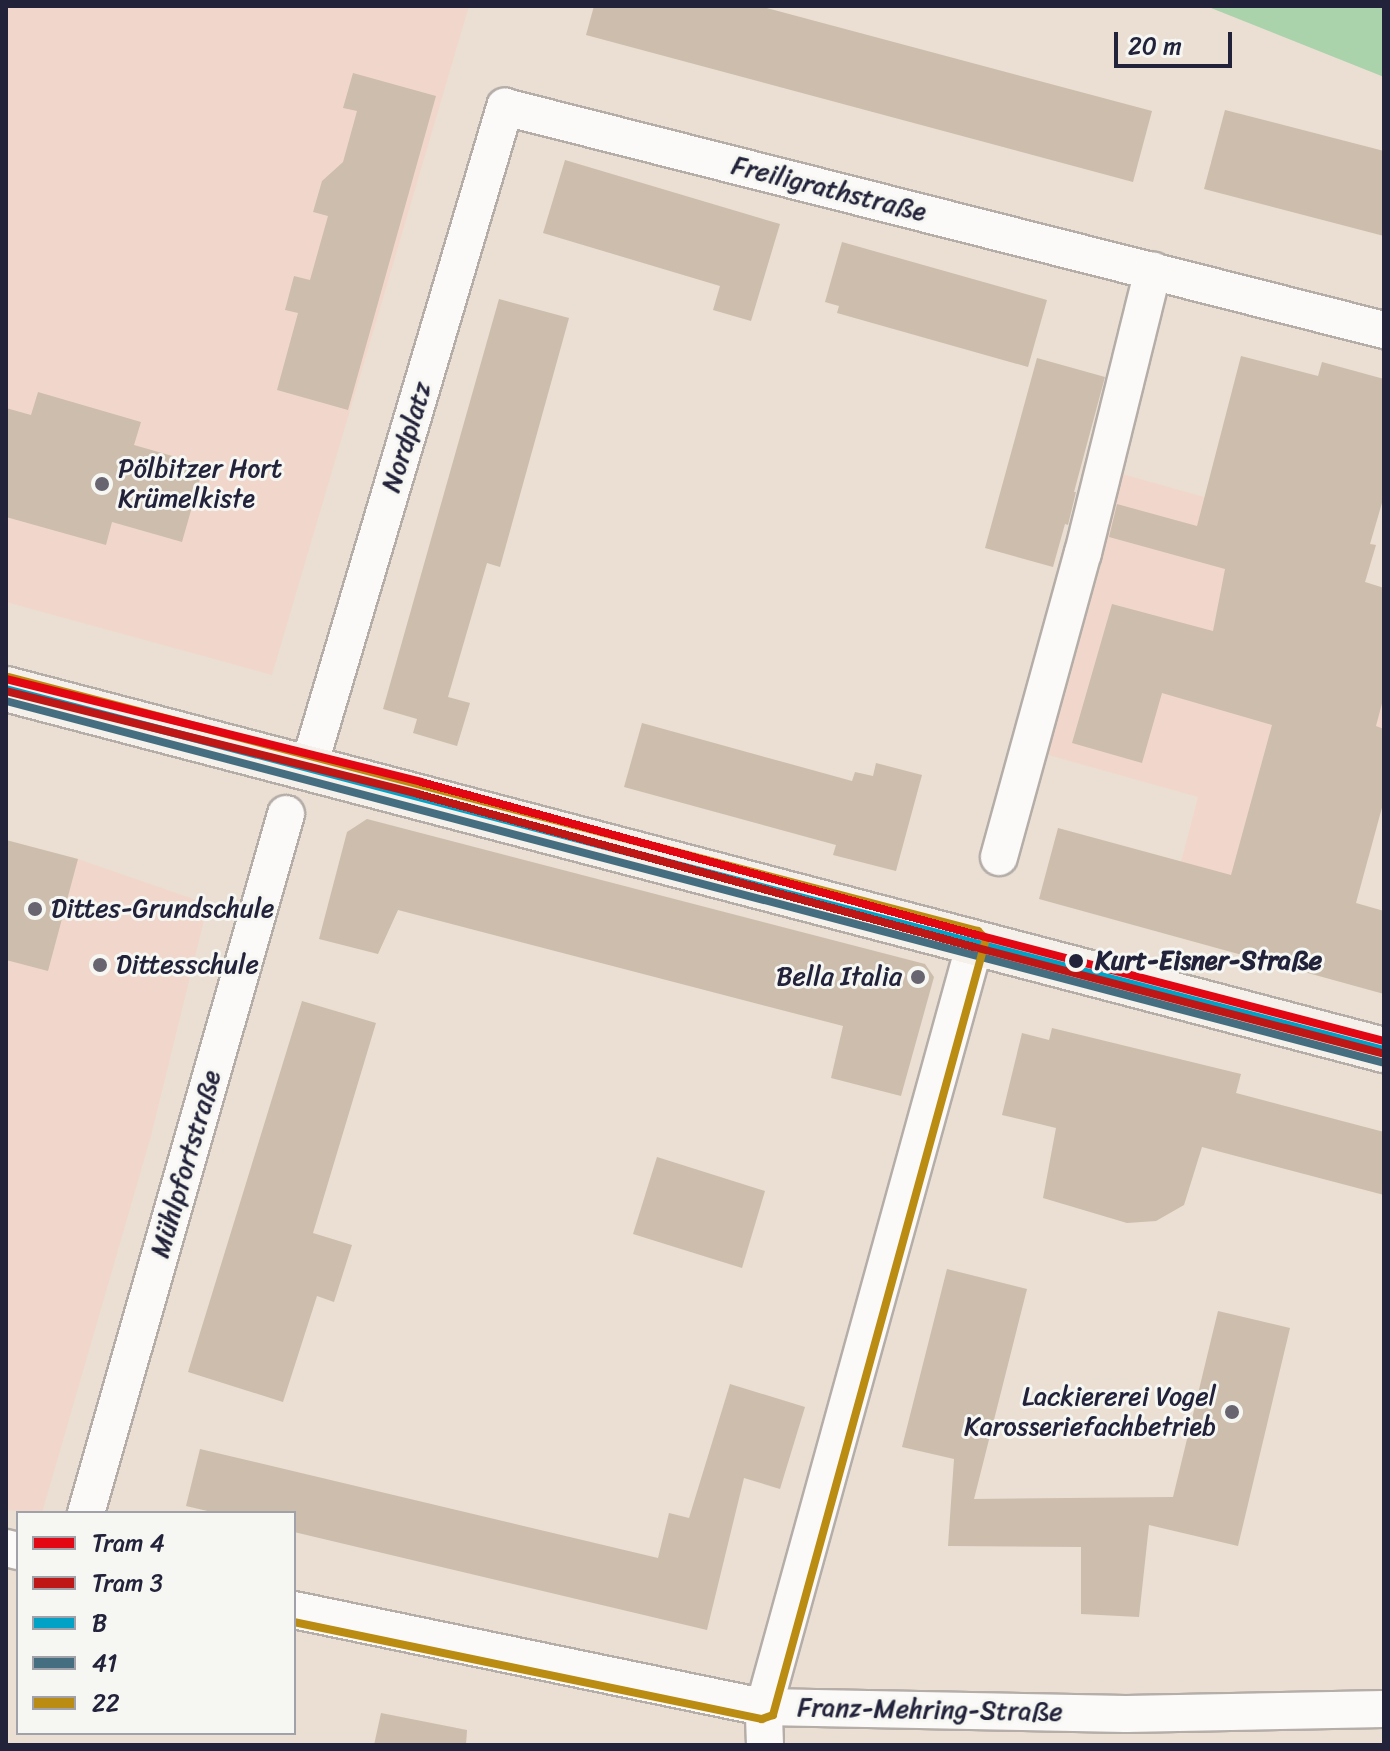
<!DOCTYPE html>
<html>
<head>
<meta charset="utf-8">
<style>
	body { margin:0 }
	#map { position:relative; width:1390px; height:1751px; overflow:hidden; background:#eadfd2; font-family:Sriracha,sans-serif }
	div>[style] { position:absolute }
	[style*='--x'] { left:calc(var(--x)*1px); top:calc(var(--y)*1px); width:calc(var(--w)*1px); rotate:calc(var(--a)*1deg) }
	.built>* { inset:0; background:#f1d7cb }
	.green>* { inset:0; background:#aad2ab }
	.building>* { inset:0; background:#cdbdad }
	.roads { filter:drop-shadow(2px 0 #b4ada8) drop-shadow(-2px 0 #b4ada8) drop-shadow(0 2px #b4ada8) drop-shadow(0 -2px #b4ada8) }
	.street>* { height:36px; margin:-18px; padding:0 18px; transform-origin:18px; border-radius:18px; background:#fcfaf8 }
	.secondary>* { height:44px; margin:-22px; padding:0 22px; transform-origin:22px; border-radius:22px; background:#f5f0ea }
	.bus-1>* { height:8px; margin:-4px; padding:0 4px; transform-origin:4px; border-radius:4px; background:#02a2c7 }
	.bus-2>* { height:8px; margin:-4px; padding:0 4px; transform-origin:4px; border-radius:4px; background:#456f81 }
	.bus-3>* { height:8px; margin:-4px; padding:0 4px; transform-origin:4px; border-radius:4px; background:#ba8c12 }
	.tram-1>* { height:8px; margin:-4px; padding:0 4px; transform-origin:4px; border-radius:4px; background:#e30613 }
	.tram-2>* { height:8px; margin:-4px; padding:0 4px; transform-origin:4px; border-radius:4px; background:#be1716 }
	.dots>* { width:22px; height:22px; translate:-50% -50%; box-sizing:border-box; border:4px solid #f6f6f2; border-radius:50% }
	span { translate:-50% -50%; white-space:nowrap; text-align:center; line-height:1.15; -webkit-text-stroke:6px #f6f6f2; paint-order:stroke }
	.street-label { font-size:26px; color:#22223b }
	.poi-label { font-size:26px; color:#22223b }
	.left { translate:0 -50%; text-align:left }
	.right { translate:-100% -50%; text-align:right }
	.stop-label { font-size:26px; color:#22223b; font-weight:700 }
	.frame { position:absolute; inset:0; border:8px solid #22223b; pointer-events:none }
	.legend { position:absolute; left:16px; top:1511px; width:280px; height:224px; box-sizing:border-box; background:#f6f6f2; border:2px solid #a1a1a9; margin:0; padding:10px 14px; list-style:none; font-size:24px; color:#22223b }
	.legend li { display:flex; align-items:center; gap:16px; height:40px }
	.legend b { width:40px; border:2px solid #a1a1a9 }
	.scale { position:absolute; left:1114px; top:32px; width:118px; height:36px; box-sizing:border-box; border:4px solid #22223b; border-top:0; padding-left:10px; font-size:24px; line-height:28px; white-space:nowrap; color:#22223b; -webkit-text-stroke:6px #f6f6f2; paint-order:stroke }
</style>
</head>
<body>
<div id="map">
	<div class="built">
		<i style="clip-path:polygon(6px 6px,469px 6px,272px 675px,6px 602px)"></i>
		<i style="clip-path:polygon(1122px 474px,1376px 545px,1365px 582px,1384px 588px,1384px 800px,1369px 857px,1343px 851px,1281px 895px,1181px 862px,1198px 797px,1048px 755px)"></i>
		<i style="clip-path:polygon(6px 840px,78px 859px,208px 904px,151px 1136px,42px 1513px,6px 1510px)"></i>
	</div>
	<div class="green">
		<i style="clip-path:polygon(1206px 6px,1384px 6px,1384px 77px)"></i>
	</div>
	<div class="building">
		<i style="clip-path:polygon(594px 6px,759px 6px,1152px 111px,1133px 182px,586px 35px)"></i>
		<i style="clip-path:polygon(353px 73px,436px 96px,348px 410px,277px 390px,298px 313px,285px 310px,294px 276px,310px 280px,328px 216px,313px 212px,322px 181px,343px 162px,357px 111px,343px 108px)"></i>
		<i style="clip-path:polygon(1225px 110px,1384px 151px,1384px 236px,1204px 189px)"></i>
		<i style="clip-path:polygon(565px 160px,780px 224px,751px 321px,713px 310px,720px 286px,543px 233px)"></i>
		<i style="clip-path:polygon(842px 242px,1047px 300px,1028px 367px,837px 313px,839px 306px,825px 302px)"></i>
		<i style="clip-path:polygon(499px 299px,569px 318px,500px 567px,487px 563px,448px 697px,470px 703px,457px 746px,413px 733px,417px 719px,383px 709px)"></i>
		<i style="clip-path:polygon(1241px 356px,1318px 376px,1322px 362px,1384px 379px,1384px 496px,1370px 544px,1376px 545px,1365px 582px,1384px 588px,1384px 696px,1376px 726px,1384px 729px,1384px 800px,1356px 903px,1384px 911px,1384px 994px,1039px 899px,1058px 828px,1231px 875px,1272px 725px,1162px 693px,1142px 763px,1072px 743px,1112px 604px,1213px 631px,1225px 569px,1109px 537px,1117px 504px,1197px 526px)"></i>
		<i style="clip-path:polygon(1037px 358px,1105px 377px,1074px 492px,1076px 492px,1068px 525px,1065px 524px,1053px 567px,985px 548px)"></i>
		<i style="clip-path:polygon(38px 392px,141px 422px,134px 445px,204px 465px,182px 542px,112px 522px,106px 545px,6px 517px,6px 408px,31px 415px)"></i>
		<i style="clip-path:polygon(642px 723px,852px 781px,855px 772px,873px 776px,876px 763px,922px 775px,896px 871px,833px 855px,836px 845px,624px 787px)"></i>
		<i style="clip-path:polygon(367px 819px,925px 964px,934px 977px,901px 1096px,831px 1078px,843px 1026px,398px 910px,378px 954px,319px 939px,347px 832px)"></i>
		<i style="clip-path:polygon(6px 840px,78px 859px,48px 971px,6px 960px)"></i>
		<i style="clip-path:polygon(302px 1001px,376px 1023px,313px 1233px,352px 1245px,334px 1302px,317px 1296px,283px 1402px,188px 1372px)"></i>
		<i style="clip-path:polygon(1052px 1028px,1241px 1074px,1236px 1093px,1384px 1132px,1384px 1195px,1202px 1147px,1184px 1205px,1156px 1221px,1127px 1223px,1043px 1198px,1056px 1128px,1002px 1115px,1022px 1033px,1049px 1040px)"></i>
		<i style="clip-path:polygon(657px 1157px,765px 1191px,742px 1268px,633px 1234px)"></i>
		<i style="clip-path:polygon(947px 1269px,1027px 1289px,974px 1499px,1173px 1497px,1218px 1311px,1290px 1328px,1238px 1546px,1149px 1525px,1139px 1617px,1081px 1614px,1081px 1547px,948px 1546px,954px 1459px,902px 1447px)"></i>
		<i style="clip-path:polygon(730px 1384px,805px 1407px,780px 1489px,744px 1478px,707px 1630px,294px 1532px,294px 1513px,216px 1513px,186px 1506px,200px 1449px,658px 1558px,669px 1513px,689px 1518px)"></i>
		<i style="clip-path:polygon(381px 1713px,467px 1730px,466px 1745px,374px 1745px)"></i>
	</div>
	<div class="roads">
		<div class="street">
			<i style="--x:309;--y:766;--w:688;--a:-73.44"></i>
			<i style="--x:505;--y:107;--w:907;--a:14.24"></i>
			<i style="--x:999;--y:857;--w:315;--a:-74.6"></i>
			<i style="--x:1083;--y:553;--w:291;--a:-76.1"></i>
			<i style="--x:86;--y:1513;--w:727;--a:-74.03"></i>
			<i style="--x:6;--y:1548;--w:12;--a:14"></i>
			<i style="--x:294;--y:1610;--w:480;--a:11.7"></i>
			<i style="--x:764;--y:1707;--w:362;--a:1.1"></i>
			<i style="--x:1126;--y:1714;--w:258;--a:-1.1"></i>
			<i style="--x:765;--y:1745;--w:38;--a:-92"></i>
			<i style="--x:764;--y:1707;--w:793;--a:-74.56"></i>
		</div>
		<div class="secondary">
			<i style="--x:6;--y:689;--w:1425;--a:14.68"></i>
		</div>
	</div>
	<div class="bus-1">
		<i style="--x:6;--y:689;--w:1425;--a:14.68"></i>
	</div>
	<div class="bus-2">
		<i style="--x:6;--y:701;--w:1422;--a:14.71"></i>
	</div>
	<div class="bus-3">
		<i style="--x:9;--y:677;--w:1002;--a:14.69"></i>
		<i style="--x:978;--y:931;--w:11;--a:45"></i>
		<i style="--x:986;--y:939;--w:805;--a:105.35"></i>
		<i style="--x:773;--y:1715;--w:12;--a:160"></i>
		<i style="--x:762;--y:1719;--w:478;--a:-168.3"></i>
	</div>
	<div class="tram-1">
		<i style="--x:6;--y:679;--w:428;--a:13.9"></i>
		<i style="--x:421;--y:782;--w:577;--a:15.39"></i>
		<i style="--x:977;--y:935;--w:421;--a:14.6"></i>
	</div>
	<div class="tram-2">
		<i style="--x:6;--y:691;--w:425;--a:14"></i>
		<i style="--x:418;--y:794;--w:577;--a:15.39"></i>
		<i style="--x:974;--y:947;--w:421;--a:14.6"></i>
	</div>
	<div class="dots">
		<i style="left:102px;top:484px;background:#686470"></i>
		<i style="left:35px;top:909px;background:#686470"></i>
		<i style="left:1076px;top:961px;background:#22223b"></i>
		<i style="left:100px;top:965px;background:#686470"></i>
		<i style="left:918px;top:977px;background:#686470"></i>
		<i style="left:1232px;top:1412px;background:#686470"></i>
	</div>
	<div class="street-label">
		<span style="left:829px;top:189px;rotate:14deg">Freiligrathstraße</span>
		<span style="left:407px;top:437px;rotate:-73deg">Nordplatz</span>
		<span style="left:186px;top:1164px;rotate:-74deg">Mühlpfortstraße</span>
		<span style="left:930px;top:1710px;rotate:1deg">Franz-Mehring-Straße</span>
	</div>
	<div class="poi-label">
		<span class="left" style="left:118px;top:484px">Pölbitzer Hort<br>Krümelkiste</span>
		<span class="left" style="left:51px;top:909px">Dittes-Grundschule</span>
		<span class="left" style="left:116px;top:965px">Dittesschule</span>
		<span class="right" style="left:902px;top:977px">Bella Italia</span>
		<span class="right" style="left:1216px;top:1412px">Lackiererei Vogel<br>Karosseriefachbetrieb</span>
	</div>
	<div class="stop-label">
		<span class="left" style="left:1095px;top:961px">Kurt-Eisner-Straße</span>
	</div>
	<div class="frame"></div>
	<ul class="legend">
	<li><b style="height:10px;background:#e30613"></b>Tram 4</li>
	<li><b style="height:10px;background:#be1716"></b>Tram 3</li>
	<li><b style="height:10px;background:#02a2c7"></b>B</li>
	<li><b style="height:10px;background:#456f81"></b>41</li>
	<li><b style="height:10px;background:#ba8c12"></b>22</li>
	</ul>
	<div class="scale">20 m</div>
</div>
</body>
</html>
